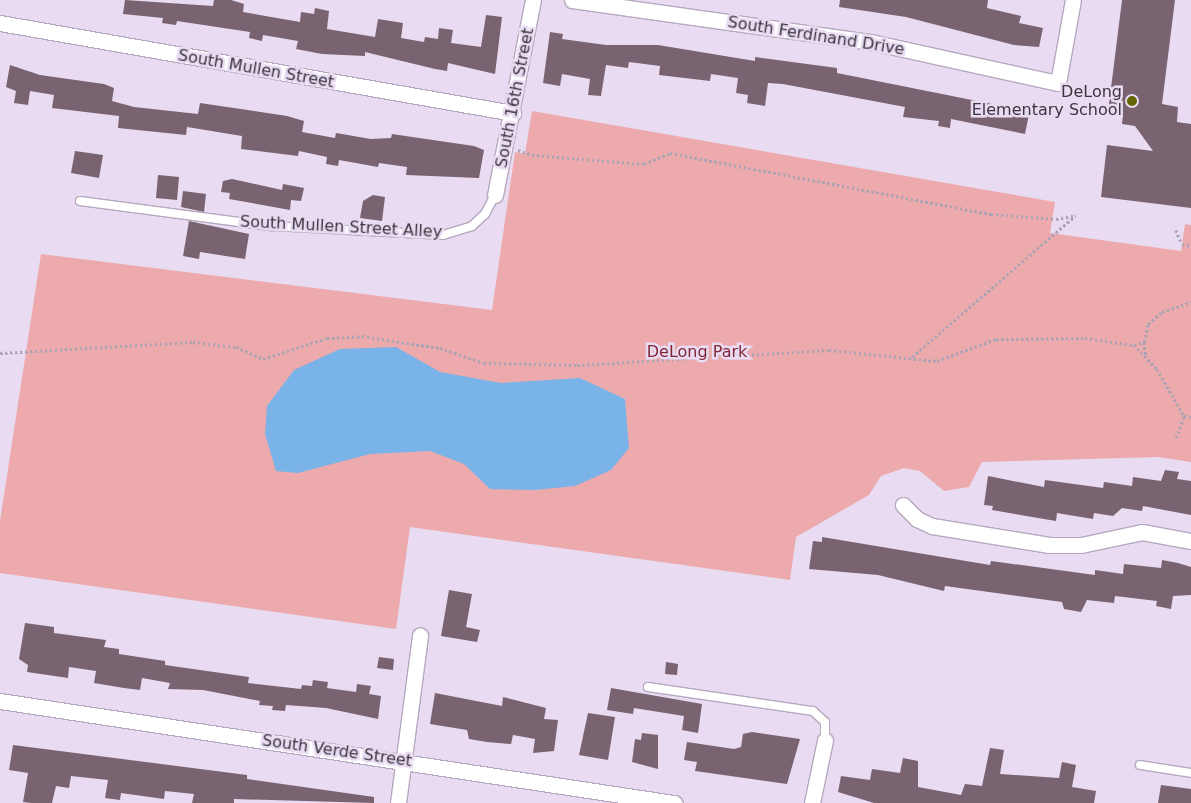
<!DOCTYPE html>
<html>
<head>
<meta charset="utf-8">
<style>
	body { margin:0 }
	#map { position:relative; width:1191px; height:803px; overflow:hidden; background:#e8dbf2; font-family:"DejaVu Sans",sans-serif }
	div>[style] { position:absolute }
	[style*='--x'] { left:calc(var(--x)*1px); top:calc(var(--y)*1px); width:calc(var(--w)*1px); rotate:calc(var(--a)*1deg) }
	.green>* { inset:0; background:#ecaaad }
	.water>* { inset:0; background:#79b3e7 }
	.building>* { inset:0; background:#796370 }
	.path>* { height:2.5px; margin-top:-1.25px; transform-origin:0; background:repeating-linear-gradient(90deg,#ada3b5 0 2.5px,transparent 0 5px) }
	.roads { filter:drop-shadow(1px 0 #b4a8be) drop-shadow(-1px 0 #b4a8be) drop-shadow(0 1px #b4a8be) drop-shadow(0 -1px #b4a8be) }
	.service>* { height:8px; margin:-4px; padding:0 4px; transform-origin:4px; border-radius:4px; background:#fff }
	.minor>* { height:15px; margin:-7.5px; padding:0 7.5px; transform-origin:7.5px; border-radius:7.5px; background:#fff }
	.dots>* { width:14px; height:14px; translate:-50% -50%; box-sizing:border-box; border:2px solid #e8dbf2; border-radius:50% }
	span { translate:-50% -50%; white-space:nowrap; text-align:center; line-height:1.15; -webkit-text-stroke:5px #e8dbf2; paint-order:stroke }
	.street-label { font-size:16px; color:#3b363f }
	.poi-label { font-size:16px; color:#3b363f }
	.right { translate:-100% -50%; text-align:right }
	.park-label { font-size:16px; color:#832736 }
</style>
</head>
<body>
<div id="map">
	<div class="green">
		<i style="clip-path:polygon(532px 111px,1055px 202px,1050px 233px,1181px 251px,1185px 224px,1191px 225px,1191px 462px,1158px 457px,982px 462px,969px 487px,944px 491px,920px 471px,904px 468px,881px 476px,869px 495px,796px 537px,790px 580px,410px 527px,396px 629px,0 573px,0 521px,41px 254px,492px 310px,515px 152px,525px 154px)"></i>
	</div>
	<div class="water">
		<i style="clip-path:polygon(396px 347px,440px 372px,501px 383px,580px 378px,625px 399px,629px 448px,611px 470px,575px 486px,535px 490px,490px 489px,464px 464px,430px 451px,370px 454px,298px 473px,276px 471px,265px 434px,267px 406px,294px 370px,340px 349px)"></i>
	</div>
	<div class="building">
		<i style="clip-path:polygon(125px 0,213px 6px,214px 0,231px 0,244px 4px,243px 12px,300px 22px,301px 12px,314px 14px,315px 8px,329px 11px,327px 29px,375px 37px,378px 19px,403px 23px,401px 38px,424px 42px,425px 37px,438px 39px,439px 28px,453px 30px,451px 43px,481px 47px,486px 15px,502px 17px,495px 74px,448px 63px,447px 71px,435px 69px,365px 52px,365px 56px,322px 54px,296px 49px,298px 41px,263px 35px,262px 41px,249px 38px,250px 32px,177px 21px,176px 25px,162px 23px,163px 18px,123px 14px)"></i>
		<i style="clip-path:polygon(840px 0,988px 0,987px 8px,1021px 16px,1019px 23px,1043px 28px,1039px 47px,1014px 45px,906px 17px,839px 7px)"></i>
		<i style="clip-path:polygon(1122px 0,1175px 0,1162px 104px,1178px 107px,1177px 122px,1191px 124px,1191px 208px,1101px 197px,1107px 145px,1153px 151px,1135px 126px,1122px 124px,1123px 114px,1108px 112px)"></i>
		<i style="clip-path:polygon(550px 32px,563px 34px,562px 39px,606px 45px,658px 45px,755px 61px,755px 57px,837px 68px,837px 73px,1017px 109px,1029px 114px,1025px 134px,951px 119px,950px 128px,938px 126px,939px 121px,903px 117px,905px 107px,783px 84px,768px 83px,765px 106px,747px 103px,748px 95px,736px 93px,738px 78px,711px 74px,710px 81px,659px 75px,660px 66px,629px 62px,628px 68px,606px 65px,601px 96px,588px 95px,590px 79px,562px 74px,560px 86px,543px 83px)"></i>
		<i style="clip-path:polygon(10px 65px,40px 75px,104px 84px,114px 88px,112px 101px,134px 107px,198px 114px,200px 103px,287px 116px,304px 121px,302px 132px,335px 138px,336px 133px,371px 139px,391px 138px,392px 134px,474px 146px,484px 150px,479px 178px,406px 175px,407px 167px,379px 163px,378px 167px,339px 160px,338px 166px,326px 164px,327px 157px,299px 151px,298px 156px,241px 149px,242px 136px,187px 127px,186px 135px,118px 128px,119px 116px,52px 108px,54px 95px,30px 91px,28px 105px,14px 103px,16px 91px,6px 87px)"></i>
		<i style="clip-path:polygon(75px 151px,103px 155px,99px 178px,71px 173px)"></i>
		<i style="clip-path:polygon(158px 175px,179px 177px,177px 200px,156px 198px)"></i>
		<i style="clip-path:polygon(232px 179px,282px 190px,283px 184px,304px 188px,301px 201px,291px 200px,290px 210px,229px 199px,230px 193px,221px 192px,223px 181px)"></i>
		<i style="clip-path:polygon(183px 191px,206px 194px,204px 212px,181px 207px)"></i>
		<i style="clip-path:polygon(373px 195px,385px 197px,382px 221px,360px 218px,363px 201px)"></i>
		<i style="clip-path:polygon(189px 221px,249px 234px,245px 259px,200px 252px,199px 259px,183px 256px)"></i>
		<i style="clip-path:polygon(1165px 470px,1179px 472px,1177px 479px,1191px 481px,1191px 515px,1143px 506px,1142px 511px,1122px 508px,1113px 516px,1094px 513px,1093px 519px,1057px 513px,1056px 521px,992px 510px,993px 506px,984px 505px,988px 476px,1044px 487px,1045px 480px,1103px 488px,1104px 482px,1132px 486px,1133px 477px,1161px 481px)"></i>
		<i style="clip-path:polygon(822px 537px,990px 565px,991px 561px,1095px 575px,1095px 570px,1123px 574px,1124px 564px,1161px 568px,1162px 560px,1178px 563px,1191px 567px,1191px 595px,1173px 596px,1171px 609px,1156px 606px,1157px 601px,1115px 596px,1114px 603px,1087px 600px,1081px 612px,1064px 609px,1062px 602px,945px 586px,944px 591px,878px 575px,809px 569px,813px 541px,822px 542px)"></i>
		<i style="clip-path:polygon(449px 590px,472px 594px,466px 627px,480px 630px,477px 642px,441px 636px)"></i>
		<i style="clip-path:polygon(25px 623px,54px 627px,54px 633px,106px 640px,104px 647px,119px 649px,119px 654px,165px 661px,165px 665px,249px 677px,248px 683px,301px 689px,302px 685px,312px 686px,313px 680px,328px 682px,327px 688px,356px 692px,357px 684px,371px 686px,369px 694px,381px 696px,378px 719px,326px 708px,286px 705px,285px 711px,272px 710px,273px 706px,259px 705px,260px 701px,203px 690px,168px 689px,170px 683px,142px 678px,140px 690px,124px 688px,94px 683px,96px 671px,69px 667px,68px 678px,27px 672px,28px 665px,19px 659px)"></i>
		<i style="clip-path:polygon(379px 657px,394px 659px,393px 670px,377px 668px)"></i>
		<i style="clip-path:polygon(666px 662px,678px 664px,677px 675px,665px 674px)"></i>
		<i style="clip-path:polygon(611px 688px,702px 704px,698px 733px,682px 730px,684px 716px,634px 708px,633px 714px,607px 710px)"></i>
		<i style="clip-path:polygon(435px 693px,502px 706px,503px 697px,546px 708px,544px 719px,558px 720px,554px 751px,533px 753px,535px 739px,513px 735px,511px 744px,487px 742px,469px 739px,467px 730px,430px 724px)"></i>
		<i style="clip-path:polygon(588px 713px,615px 717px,608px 760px,579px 755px)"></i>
		<i style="clip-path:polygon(752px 732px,800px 739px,787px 784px,695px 771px,697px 762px,684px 760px,687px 742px,734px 749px,741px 747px,743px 734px)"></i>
		<i style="clip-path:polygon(642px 733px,658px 735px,658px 769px,632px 762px,635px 739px,641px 740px)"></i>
		<i style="clip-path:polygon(13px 745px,247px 775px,247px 779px,374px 797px,374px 803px,234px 799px,234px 803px,192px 803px,194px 794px,165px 791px,164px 799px,121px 793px,120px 800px,105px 798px,108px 780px,71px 776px,69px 788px,56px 786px,52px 803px,31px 803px,23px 802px,28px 773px,9px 770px)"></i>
		<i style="clip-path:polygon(990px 748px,1004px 750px,1000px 774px,1059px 778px,1062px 762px,1076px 765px,1072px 787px,1096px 791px,1094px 803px,874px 803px,838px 792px,841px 776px,870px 780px,872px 769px,900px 773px,903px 758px,918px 761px,918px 787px,961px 795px,965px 784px,982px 786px)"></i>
		<i style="clip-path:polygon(1161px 785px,1191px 789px,1191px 803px,1158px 803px)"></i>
	</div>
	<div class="path">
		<i style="--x:518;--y:150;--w:15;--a:20"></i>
		<i style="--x:532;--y:155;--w:112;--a:4.6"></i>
		<i style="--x:644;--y:164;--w:28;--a:-23"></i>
		<i style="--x:670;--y:153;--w:327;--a:10.8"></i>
		<i style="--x:991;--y:214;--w:65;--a:4.4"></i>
		<i style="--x:1056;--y:219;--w:20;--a:-11"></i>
		<i style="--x:1176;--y:230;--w:15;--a:67"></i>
		<i style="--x:1182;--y:244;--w:9;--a:13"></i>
		<i style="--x:1144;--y:342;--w:13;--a:81"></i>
		<i style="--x:1134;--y:345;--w:10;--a:-17"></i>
		<i style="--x:1144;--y:342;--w:18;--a:-77"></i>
		<i style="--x:1148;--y:324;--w:18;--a:-41"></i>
		<i style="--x:1162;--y:312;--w:31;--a:-19"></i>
		<i style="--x:0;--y:353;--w:193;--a:-3.3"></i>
		<i style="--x:193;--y:342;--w:43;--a:6.6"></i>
		<i style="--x:236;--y:347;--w:30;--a:24"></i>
		<i style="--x:263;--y:359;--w:67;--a:-18.2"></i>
		<i style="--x:327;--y:338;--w:35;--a:-3"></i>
		<i style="--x:362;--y:336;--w:79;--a:8.7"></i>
		<i style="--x:440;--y:348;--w:46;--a:18.8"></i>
		<i style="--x:484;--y:363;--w:93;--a:1.2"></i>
		<i style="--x:577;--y:365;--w:252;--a:-3.4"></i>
		<i style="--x:829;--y:350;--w:109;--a:5.8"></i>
		<i style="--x:937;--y:361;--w:63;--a:-20.4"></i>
		<i style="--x:996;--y:339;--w:89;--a:-0.6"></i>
		<i style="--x:1085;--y:338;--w:49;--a:8.1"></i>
		<i style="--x:1134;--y:345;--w:33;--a:46"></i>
		<i style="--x:1157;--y:369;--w:54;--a:60.1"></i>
		<i style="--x:1184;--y:416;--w:7;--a:8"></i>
		<i style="--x:912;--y:357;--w:216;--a:-40.9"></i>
		<i style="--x:1176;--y:438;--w:23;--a:-70"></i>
	</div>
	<div class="roads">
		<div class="service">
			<i style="--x:80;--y:201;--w:193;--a:7.5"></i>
			<i style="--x:271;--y:226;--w:172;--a:3"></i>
			<i style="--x:443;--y:235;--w:30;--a:-17"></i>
			<i style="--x:472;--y:226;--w:18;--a:-43"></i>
			<i style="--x:485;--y:214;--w:21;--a:-62"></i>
			<i style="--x:648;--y:687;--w:167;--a:8.3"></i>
			<i style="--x:813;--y:711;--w:16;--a:43"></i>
			<i style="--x:825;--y:722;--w:18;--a:90"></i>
			<i style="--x:1140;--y:765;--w:52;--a:8.9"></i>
		</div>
		<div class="minor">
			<i style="--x:572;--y:0;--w:302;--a:8"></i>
			<i style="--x:871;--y:42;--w:191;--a:12.4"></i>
			<i style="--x:1058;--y:83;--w:84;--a:-79.8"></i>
			<i style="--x:0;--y:23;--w:521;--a:9.95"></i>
			<i style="--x:495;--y:195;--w:199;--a:-79"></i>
			<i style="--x:903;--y:505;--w:20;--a:45"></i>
			<i style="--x:917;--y:519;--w:17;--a:25"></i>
			<i style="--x:932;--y:526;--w:119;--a:9.2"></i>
			<i style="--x:1049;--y:545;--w:32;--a:0"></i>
			<i style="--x:1081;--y:545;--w:62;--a:-12"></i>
			<i style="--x:1142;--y:532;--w:50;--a:10.4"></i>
			<i style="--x:0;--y:701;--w:682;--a:8.61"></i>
			<i style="--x:398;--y:803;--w:169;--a:-82.5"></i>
			<i style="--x:812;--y:803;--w:64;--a:-78.3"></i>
		</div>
	</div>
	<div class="dots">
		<i style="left:1132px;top:101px;background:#646602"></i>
	</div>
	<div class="street-label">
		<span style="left:816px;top:36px;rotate:9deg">South Ferdinand Drive</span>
		<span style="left:256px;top:69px;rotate:10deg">South Mullen Street</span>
		<span style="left:515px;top:98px;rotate:-79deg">South 16th Street</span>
		<span style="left:341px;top:227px;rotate:3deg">South Mullen Street Alley</span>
		<span style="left:337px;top:751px;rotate:8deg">South Verde Street</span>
	</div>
	<div class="poi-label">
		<span class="right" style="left:1122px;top:101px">DeLong<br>Elementary School</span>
	</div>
	<div class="park-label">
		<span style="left:697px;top:352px">DeLong Park</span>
	</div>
</div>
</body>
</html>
